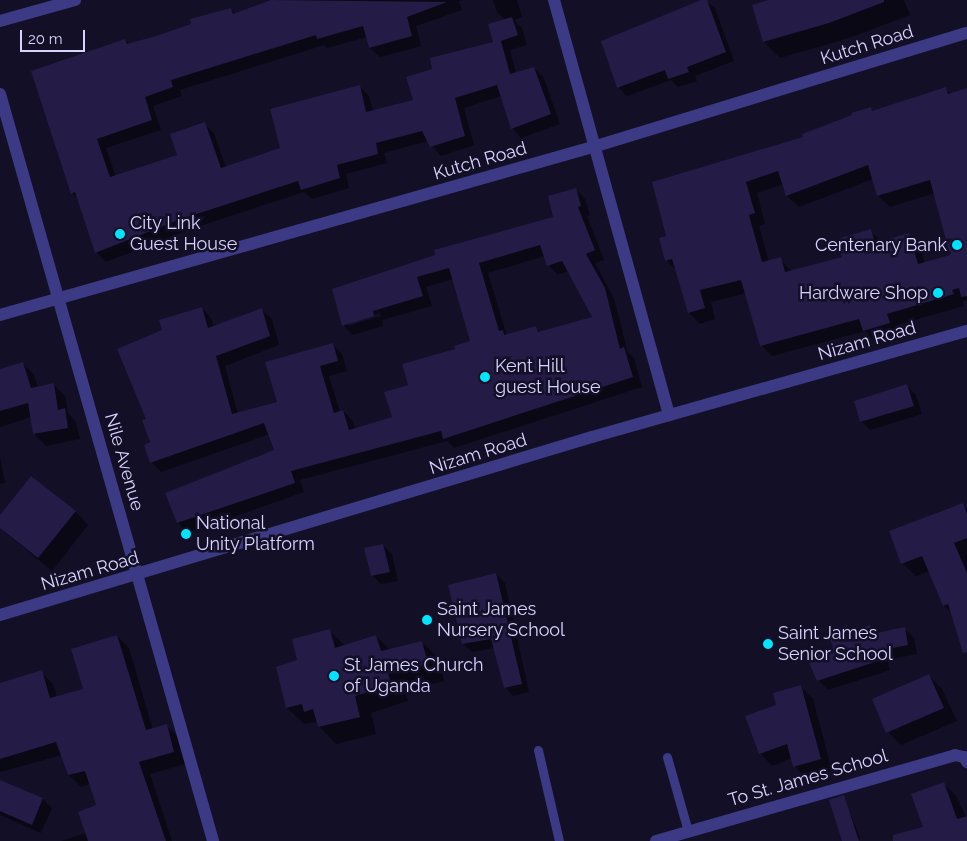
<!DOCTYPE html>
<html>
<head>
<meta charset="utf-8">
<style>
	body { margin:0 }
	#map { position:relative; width:967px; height:841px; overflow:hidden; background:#130f26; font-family:Raleway,sans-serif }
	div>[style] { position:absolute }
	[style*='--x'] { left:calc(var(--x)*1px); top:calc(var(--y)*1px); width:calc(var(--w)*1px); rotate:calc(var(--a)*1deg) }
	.shadow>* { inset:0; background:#0007 }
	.building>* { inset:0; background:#241b47 }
	.service>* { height:9px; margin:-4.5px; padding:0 4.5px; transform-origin:4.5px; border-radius:4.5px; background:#3d3a85 }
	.minor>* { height:12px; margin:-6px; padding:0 6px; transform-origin:6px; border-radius:6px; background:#3d3a85 }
	.dots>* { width:14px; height:14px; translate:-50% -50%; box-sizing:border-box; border:2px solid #130f26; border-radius:50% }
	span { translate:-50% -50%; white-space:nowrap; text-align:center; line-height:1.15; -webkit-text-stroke:5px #130f26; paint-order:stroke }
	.street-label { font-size:18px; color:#d9d4ff }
	.poi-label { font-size:18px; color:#d9d4ff }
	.left { translate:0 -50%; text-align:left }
	.right { translate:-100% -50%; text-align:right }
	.scale { position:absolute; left:20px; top:30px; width:65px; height:22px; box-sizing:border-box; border:2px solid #d9d4ff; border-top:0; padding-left:6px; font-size:15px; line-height:18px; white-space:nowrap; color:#d9d4ff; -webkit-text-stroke:4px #130f26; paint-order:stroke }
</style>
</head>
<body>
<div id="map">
	<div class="shadow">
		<i style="clip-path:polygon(275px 0,463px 0,459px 1px,462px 10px,416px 26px,421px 46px,380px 57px,370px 48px,367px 37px,327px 48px,324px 45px,180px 90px,182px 96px,153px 106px,161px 130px,106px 148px,116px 177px,178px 156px,204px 124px,214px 133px,226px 168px,282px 149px,359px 86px,369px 96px,373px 111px,414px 101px,434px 70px,495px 43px,505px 20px,497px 12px,493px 0,517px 0,522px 17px,514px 20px,522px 28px,527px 45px,510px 50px,516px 74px,534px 68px,544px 78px,560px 124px,521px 138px,512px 128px,501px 96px,464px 108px,474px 145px,441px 156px,428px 141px,384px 153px,387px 163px,346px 174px,349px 188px,312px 199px,304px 192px,191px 229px,106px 262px,96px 252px,79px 200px,72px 193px,125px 40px,129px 44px,156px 38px,231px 9px,235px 14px)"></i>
		<i style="clip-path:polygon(705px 0,715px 8px,734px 61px,695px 76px,697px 81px,678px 87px,671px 80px,627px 96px,618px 87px)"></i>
		<i style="clip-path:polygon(773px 0,904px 0,910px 15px,846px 39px,780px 58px,764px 42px)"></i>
		<i style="clip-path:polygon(evenodd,945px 89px,951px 94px,967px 90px,967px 300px,963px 301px,964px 306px,897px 325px,900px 334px,875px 342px,865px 331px,772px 356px,761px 345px,746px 293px,711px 302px,715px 319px,700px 324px,689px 313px,677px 271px,666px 260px,668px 236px,804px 138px,871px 109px,874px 112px,945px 89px,873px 179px,878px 196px,890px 207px,935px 193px,952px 256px,925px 264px,920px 245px,908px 234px,882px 242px,870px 231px,844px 258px,792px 272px,780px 258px,769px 262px,759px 226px,765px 224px,757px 193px,784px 184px,787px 196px,799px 207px,873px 179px)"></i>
		<i style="clip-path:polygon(evenodd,575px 189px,585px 199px,590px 215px,587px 216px,604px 260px,595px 263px,614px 299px,628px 353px,634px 358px,642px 387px,454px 448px,447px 441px,300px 480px,304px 492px,188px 533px,178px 523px,166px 493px,276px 450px,270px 434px,161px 472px,151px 462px,148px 420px,163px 331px,202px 308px,211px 318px,214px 327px,262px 310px,272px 319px,279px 345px,225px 366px,238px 414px,279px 403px,332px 344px,342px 354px,347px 371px,329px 376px,340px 412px,343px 411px,353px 421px,355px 429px,393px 418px,410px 386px,471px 341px,453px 279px,426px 287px,432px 306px,382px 320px,383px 326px,353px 335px,343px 325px,333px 290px,555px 218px,575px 189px,545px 256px,548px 265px,558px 275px,568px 271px,594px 318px,541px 333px,536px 328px,507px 336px,488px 273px,545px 256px,575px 189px,380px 313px,381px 316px,348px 326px,348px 323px,380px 313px)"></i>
		<i style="clip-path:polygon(22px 363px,34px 375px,38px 388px,54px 385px,65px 396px,68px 413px,76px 422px,80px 439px,46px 446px,34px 434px,31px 417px,0 427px,0 371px)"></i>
		<i style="clip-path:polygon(907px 386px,916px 395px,922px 414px,870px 430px,861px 421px)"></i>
		<i style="clip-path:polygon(0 457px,5px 483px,0 484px)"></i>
		<i style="clip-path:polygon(962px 505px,967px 509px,967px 643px,952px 613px,944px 606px,930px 571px,916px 576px,902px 563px)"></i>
		<i style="clip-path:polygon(75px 511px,88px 525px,52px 571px,0 528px,0 517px)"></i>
		<i style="clip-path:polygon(383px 545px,392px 554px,398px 581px,381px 584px,372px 575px)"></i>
		<i style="clip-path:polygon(496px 574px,505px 583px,529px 692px,513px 696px,505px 687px,494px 648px,472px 652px,463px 644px)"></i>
		<i style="clip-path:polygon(869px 627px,877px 634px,904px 628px,914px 638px,917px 654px,887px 660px,890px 670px,828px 690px,818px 680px,835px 648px)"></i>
		<i style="clip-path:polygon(330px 631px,345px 646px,376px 636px,390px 650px,422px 642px,439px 659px,444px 681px,405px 691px,408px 701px,371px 713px,376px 734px,336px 744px,315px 722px,304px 724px,287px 708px,299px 660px)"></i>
		<i style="clip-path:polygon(117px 636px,129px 648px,153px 730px,167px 726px,179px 738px,185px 764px,150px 774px,172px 841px,61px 841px,86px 833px,98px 805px,90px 784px,81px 787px,69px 775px,62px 755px,0 772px,0 684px,41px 672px,53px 684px,57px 697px,85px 690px)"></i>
		<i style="clip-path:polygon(929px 676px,942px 689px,957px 721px,901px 745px,888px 732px)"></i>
		<i style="clip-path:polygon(801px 687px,813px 699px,832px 771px,806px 778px,794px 766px,792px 758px,772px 766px,760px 753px,777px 705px)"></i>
		<i style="clip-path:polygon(0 784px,43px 799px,52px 808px,41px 833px,0 815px)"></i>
		<i style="clip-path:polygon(944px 784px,956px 796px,967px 819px,967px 841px,928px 841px)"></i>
		<i style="clip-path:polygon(844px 797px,860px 838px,850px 841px,843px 841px)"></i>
	</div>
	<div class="building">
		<i style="clip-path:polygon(271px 0,447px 2px,407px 17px,412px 36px,369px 48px,363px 26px,317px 39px,316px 35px,171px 80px,173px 87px,145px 97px,152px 120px,97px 139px,110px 177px,177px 155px,170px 134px,205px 122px,221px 168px,280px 148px,270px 109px,360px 85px,366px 112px,413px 100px,406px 77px,432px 69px,430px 58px,493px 42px,488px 24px,512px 17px,518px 35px,501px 41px,510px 74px,534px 67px,551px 114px,511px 129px,497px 85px,455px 98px,465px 136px,430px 147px,422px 131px,376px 143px,378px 154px,337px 165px,340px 178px,301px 190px,298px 181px,181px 219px,95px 253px,75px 192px,71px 194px,31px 71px,125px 39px,127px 44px,156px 36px,191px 24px,190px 19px,231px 8px,233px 14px)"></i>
		<i style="clip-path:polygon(701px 0,707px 0,726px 52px,687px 67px,689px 72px,668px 79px,665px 70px,617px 88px,601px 41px)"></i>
		<i style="clip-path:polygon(768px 0,884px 0,884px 2px,829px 23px,763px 42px,752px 5px)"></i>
		<i style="clip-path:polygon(evenodd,946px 87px,948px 94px,967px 88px,967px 296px,961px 297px,959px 288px,952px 290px,954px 294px,887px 314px,890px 323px,863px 331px,859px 319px,760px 346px,741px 280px,700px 290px,705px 308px,688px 313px,672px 259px,665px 261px,659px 238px,666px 236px,652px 182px,803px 137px,802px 134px,852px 115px,851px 113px,871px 107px,872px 111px,946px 87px,868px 165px,877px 196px,930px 180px,950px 255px,918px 264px,909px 233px,875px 243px,871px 229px,837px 239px,842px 257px,785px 272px,781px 257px,762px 262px,749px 215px,755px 213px,746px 182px,778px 171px,786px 196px,868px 165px)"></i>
		<i style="clip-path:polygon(evenodd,576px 188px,581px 206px,578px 207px,595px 250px,586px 254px,605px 288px,620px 349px,624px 347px,633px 377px,443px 439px,441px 431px,291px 471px,295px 483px,177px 523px,165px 493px,274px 450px,264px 423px,150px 463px,144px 445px,150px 442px,142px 420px,146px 419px,117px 349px,162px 330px,159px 320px,202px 307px,208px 328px,262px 308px,270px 336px,216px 356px,232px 414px,277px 402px,265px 362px,333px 343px,338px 361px,320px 366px,334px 413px,343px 410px,349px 430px,392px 417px,384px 392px,408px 385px,402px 364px,455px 349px,454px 346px,470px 341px,449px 268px,417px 277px,423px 296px,373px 311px,374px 316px,342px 326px,332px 289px,435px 255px,434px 250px,553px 217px,548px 196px,576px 188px,540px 245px,547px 266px,562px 261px,592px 317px,538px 332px,536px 326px,504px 335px,503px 330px,499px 331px,479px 263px,540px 245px)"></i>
		<i style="clip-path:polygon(23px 362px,31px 388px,54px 383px,58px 410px,65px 408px,68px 428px,33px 434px,28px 403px,0 411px,0 369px)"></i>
		<i style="clip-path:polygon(907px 384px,914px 406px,860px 422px,854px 401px)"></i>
		<i style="clip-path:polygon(31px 476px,76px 511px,38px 558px,0 528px,0 515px)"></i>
		<i style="clip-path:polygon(963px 503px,967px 514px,967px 538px,954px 543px,967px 573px,967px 652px,963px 653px,948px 604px,943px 606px,922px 556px,901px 564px,889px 531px)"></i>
		<i style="clip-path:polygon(383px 544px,390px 572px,371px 576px,364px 548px)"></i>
		<i style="clip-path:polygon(496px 573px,522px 684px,504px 688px,491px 639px,462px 644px,448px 585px)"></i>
		<i style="clip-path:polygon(870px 625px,872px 634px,905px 627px,908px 645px,878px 651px,881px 660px,817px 681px,807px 658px,833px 647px,830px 639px)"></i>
		<i style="clip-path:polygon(330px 629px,335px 648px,376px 635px,381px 651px,422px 641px,428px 664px,388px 674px,392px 685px,355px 696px,360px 717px,318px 727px,313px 709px,304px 712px,302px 704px,286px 708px,276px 667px,297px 660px,292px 639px)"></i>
		<i style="clip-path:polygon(117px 635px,146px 730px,167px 724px,174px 752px,139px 762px,166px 841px,88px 841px,78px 812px,96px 805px,85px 771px,68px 775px,56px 742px,0 759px,0 683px,42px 670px,50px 698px,83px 689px,71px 649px)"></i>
		<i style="clip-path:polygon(929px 674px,944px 708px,886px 733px,872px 699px)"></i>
		<i style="clip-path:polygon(801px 685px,821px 759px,793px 767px,787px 744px,759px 754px,745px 716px,776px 705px,773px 693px)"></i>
		<i style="clip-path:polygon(0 780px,43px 798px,32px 825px,0 811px)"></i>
		<i style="clip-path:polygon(944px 782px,957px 819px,967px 816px,967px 841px,893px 841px,893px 835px,923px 827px,911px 794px)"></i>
		<i style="clip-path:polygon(844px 795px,859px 841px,842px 841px,829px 800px)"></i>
	</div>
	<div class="service">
		<i style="--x:538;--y:750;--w:93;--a:77"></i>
		<i style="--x:667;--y:757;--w:77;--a:74.2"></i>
	</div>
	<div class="minor">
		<i style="--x:554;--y:0;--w:431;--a:74.5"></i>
		<i style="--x:0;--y:21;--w:78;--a:-15.6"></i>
		<i style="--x:0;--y:94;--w:777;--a:74.08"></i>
		<i style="--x:0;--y:315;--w:616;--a:-15.82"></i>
		<i style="--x:593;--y:147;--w:391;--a:-17"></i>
		<i style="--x:0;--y:615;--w:618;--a:-16.73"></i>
		<i style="--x:592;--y:437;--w:390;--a:-15.8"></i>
		<i style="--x:656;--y:841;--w:311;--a:-16"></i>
		<i style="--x:955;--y:755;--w:9;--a:13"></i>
		<i style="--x:964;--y:757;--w:6;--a:59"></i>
	</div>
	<div class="dots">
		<i style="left:120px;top:234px;background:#00e5ff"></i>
		<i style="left:957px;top:245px;background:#00e5ff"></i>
		<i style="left:938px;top:293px;background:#00e5ff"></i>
		<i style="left:485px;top:377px;background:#00e5ff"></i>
		<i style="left:186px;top:534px;background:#00e5ff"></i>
		<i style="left:427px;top:620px;background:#00e5ff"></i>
		<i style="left:768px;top:644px;background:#00e5ff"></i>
		<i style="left:334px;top:676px;background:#00e5ff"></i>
	</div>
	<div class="street-label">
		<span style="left:867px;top:45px;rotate:-17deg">Kutch Road</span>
		<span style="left:480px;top:161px;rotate:-16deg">Kutch Road</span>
		<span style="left:867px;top:341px;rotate:-16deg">Nizam Road</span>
		<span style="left:478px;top:454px;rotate:-17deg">Nizam Road</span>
		<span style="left:124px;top:462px;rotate:74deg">Nile Avenue</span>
		<span style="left:90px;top:571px;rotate:-16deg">Nizam Road</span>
		<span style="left:808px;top:778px;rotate:-16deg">To St. James School</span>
	</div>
	<div class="poi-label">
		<span class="left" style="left:130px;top:234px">City Link<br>Guest House</span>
		<span class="right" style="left:947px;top:245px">Centenary Bank</span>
		<span class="right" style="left:928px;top:293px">Hardware Shop</span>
		<span class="left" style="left:495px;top:377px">Kent Hill<br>guest House</span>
		<span class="left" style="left:196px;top:534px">National<br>Unity Platform</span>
		<span class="left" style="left:437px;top:620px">Saint James<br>Nursery School</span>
		<span class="left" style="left:778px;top:644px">Saint James<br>Senior School</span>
		<span class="left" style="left:344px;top:676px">St James Church<br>of Uganda</span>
	</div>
	<div class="scale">20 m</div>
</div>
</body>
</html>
